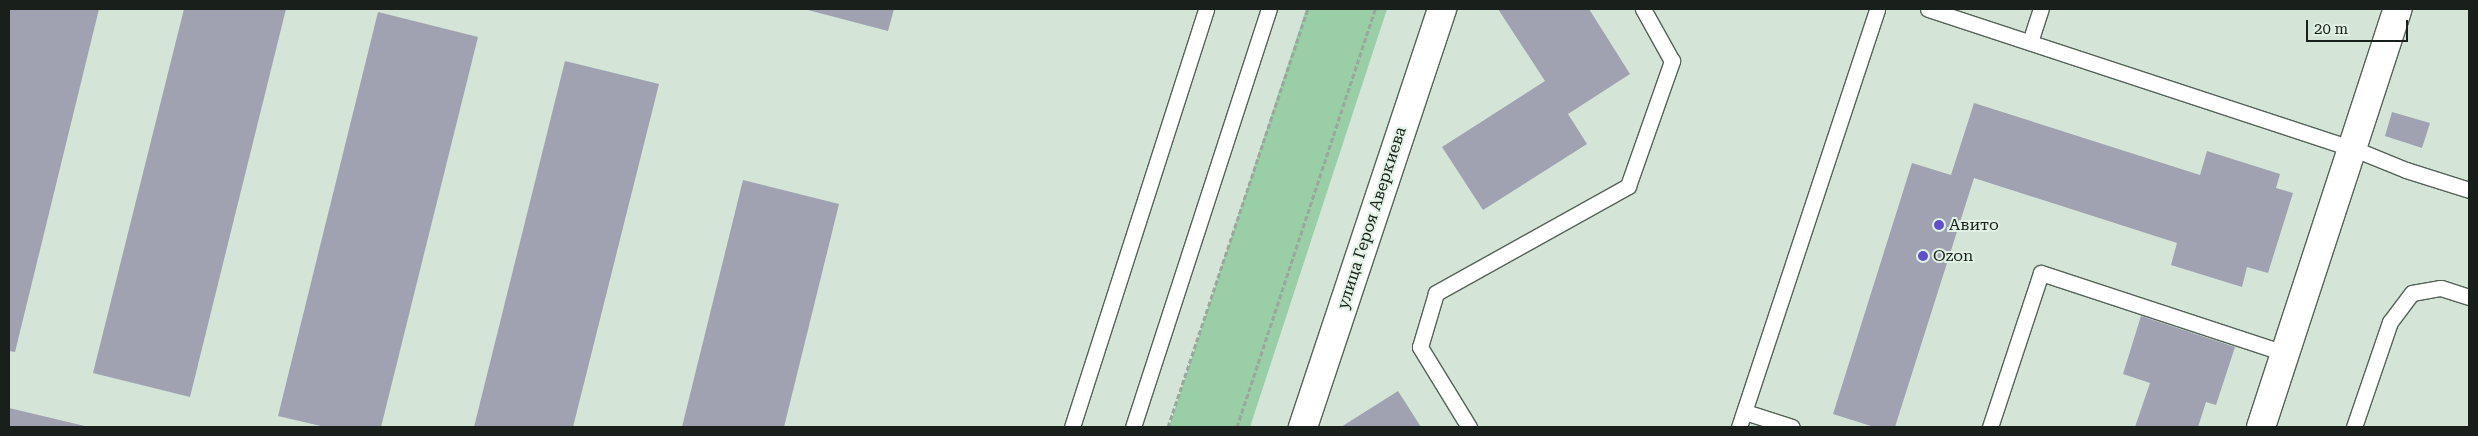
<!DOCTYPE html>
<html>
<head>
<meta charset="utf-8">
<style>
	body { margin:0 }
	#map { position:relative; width:2478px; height:436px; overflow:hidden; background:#d4e5d8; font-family:"Roboto Serif",serif }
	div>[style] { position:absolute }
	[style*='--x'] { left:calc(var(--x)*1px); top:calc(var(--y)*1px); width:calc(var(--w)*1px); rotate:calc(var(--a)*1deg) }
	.green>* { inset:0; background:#99cea7 }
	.building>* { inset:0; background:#a0a1b1 }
	.path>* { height:3px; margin-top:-1.5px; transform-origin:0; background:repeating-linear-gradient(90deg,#9aa79d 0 5px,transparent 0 7.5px) }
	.roads { filter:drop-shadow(1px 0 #546257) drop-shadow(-1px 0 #546257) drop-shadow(0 1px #546257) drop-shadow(0 -1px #546257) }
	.lane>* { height:15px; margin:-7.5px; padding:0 7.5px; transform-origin:7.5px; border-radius:7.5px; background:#fff }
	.street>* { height:28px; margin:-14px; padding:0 14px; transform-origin:14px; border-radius:14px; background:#fff }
	.dots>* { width:14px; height:14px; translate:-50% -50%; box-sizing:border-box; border:2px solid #e1f2e5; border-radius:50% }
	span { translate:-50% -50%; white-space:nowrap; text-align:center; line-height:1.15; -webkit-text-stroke:4px #e1f2e5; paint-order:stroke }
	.street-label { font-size:16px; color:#191f1a }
	.poi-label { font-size:16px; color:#191f1a }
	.left { translate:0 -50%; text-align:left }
	.frame { position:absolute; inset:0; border:10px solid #191f1a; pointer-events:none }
	.scale { position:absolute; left:2306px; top:20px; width:102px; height:22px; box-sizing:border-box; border:2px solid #191f1a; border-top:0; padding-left:6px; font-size:15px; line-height:18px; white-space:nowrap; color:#191f1a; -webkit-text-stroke:4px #e1f2e5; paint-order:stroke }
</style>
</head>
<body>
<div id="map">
	<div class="green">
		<i style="clip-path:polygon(1306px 9px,1387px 9px,1250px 427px,1169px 427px)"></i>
	</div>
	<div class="building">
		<i style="clip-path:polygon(9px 9px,99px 9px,15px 352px,9px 351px)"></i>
		<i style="clip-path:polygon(184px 9px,286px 9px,190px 397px,93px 373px)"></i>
		<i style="clip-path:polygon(804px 9px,894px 9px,888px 31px)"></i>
		<i style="clip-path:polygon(1498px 9px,1589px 9px,1630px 74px,1568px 114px,1587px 144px,1483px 210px,1442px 147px,1545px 81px)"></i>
		<i style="clip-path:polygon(378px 12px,478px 37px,381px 427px,325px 427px,278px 416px)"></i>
		<i style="clip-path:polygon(565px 61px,659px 84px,573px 427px,474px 427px)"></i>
		<i style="clip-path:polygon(1974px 103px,2200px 175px,2207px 151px,2280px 174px,2276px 188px,2293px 193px,2268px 273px,2247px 267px,2242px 287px,2171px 265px,2177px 243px,1974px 178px,1895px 427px,1874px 427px,1833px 414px,1912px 163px,1951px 175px)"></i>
		<i style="clip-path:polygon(2392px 112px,2430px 123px,2422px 148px,2385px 136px)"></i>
		<i style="clip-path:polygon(743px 180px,839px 204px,784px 427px,682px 427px)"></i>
		<i style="clip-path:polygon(2141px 316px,2235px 347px,2216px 405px,2206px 402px,2198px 427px,2135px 427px,2150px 383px,2123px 374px)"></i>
		<i style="clip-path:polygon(1398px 391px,1421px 427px,1341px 427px)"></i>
		<i style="clip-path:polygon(9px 408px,89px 427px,9px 427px)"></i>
	</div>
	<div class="path">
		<i style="--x:1168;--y:427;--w:441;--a:-71.5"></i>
		<i style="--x:1237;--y:427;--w:440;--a:-71.7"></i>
	</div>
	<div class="roads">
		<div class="lane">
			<i style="--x:1928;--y:9;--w:446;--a:18.2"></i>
			<i style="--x:2352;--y:148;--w:58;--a:22.2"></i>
			<i style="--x:2406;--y:170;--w:66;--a:17.6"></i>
			<i style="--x:2030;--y:42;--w:35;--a:-72"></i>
			<i style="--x:1745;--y:412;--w:49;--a:17.7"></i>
			<i style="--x:1072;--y:427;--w:439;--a:-72.2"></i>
			<i style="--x:1133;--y:427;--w:440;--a:-72"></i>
			<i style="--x:1469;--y:427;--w:94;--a:-121.5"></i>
			<i style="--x:1420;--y:347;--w:56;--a:-73.5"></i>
			<i style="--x:1436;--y:293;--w:220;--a:-29.1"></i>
			<i style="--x:1628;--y:186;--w:133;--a:-70.6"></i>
			<i style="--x:1672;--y:61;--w:60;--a:-119.1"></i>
			<i style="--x:1739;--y:427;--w:440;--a:-71.7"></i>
			<i style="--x:1990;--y:427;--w:162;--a:-71.7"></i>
			<i style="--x:2041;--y:273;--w:257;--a:18.2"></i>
			<i style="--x:2354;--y:427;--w:111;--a:-71.1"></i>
			<i style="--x:2390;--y:322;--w:36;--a:-53"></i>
			<i style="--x:2412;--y:293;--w:29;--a:-10"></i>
			<i style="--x:2441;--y:288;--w:29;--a:18"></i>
		</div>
		<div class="street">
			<i style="--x:1303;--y:427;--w:441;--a:-71.6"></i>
			<i style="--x:2261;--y:427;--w:440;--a:-71.9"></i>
		</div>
	</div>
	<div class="dots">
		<i style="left:1939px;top:225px;background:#5f50c8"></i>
		<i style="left:1923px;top:256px;background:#5f50c8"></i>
	</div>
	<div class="street-label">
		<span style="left:1372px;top:218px;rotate:-72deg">улица Героя Аверкиева</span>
	</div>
	<div class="poi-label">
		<span class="left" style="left:1949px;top:225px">Авито</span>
		<span class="left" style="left:1933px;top:256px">Ozon</span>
	</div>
	<div class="frame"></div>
	<div class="scale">20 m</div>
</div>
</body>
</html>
